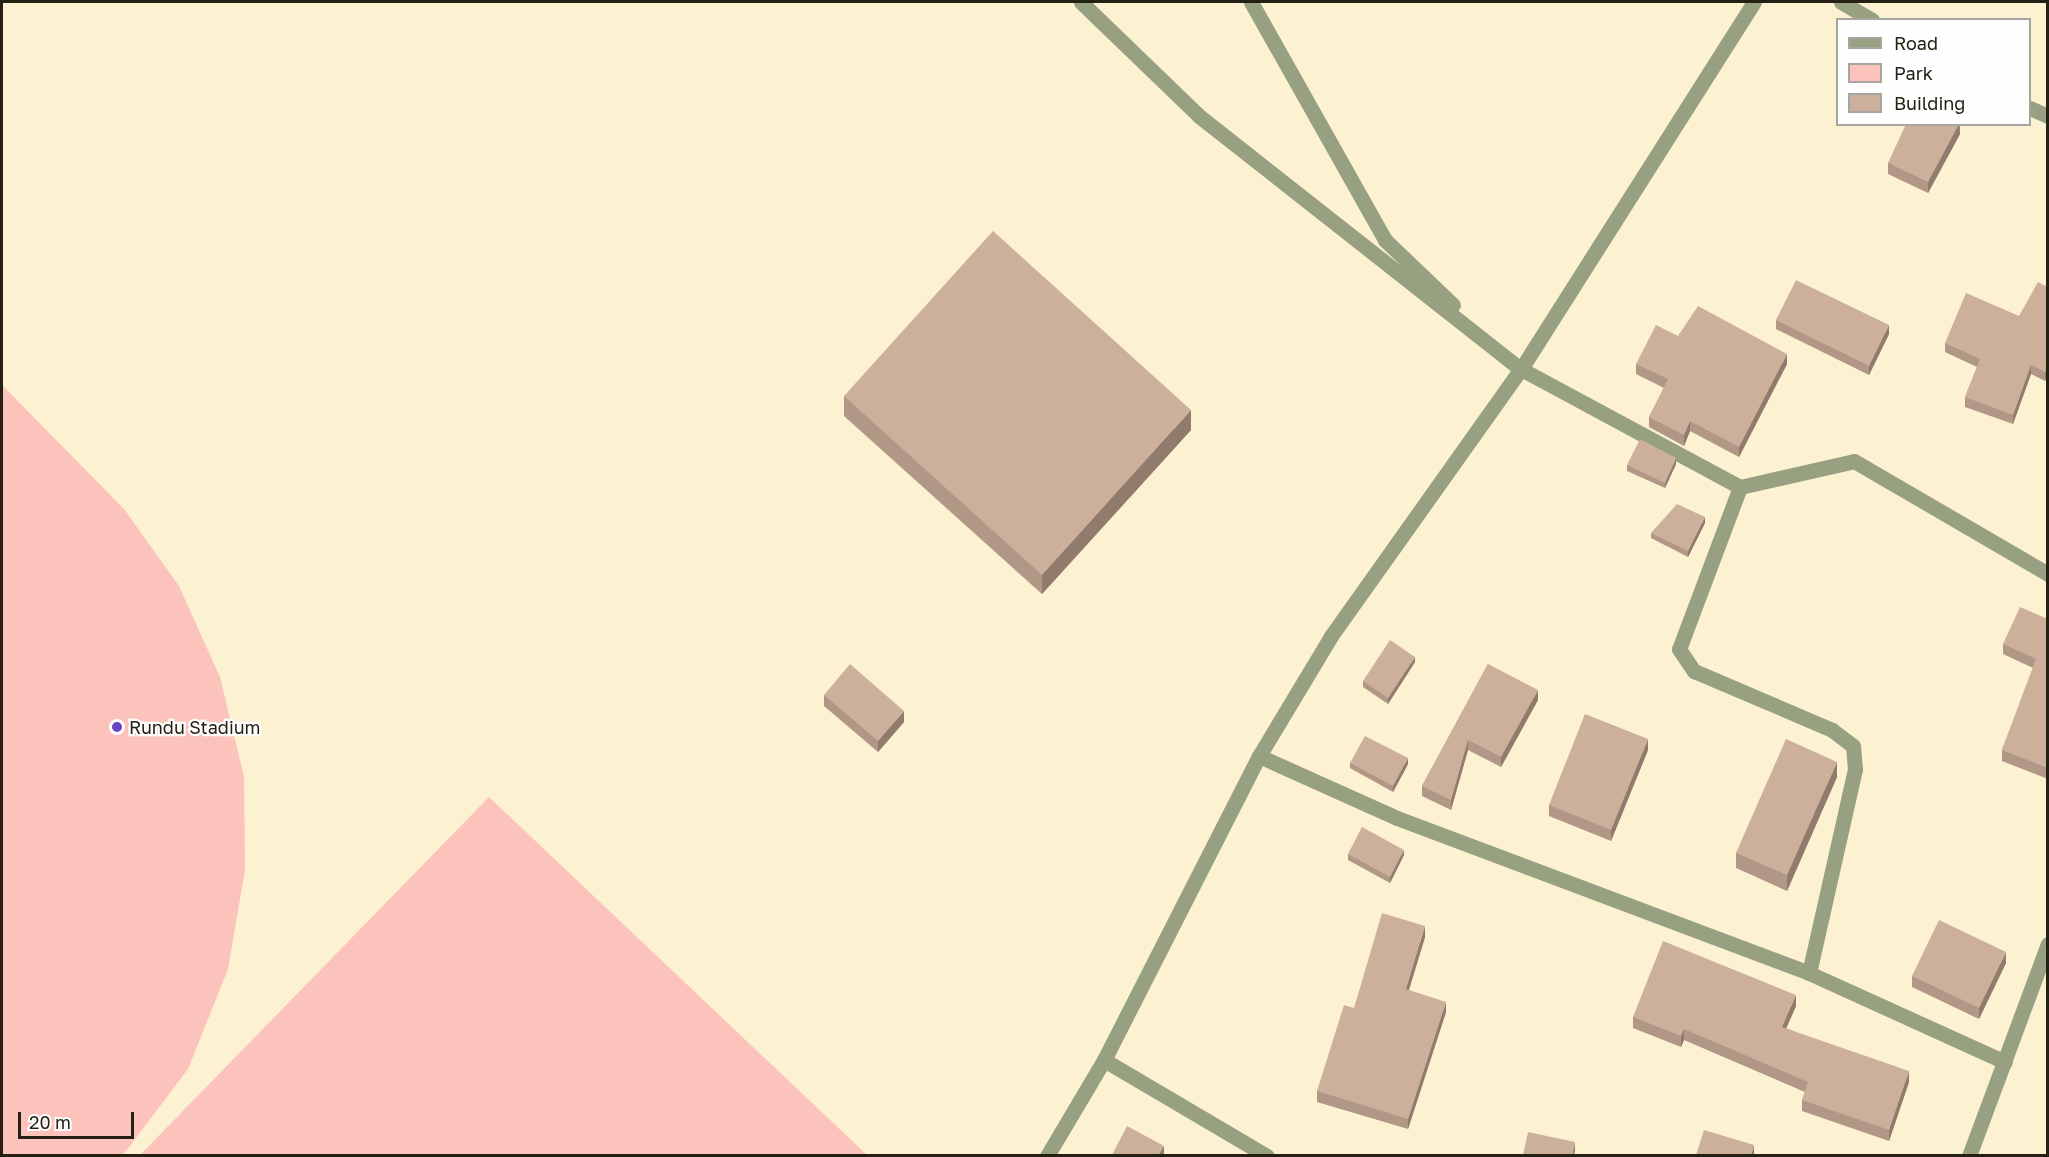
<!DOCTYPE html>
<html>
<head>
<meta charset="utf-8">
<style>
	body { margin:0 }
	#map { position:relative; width:2049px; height:1157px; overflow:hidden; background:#fcf1d1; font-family:"Golos Text",sans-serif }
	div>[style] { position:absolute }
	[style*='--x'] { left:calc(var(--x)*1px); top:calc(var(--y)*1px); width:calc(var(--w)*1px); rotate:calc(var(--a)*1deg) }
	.green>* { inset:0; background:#fcc3bc }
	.lane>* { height:15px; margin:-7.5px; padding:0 7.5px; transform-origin:7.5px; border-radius:7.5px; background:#97a181 }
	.street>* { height:15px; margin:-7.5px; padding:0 7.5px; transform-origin:7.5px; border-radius:7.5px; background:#97a181 }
	.wall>* { inset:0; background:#b09786 }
	.shaded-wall>* { inset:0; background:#907b6d }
	.building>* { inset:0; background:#cdb09c }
	.dots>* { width:16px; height:16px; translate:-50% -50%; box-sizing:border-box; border:3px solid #fefefe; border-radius:50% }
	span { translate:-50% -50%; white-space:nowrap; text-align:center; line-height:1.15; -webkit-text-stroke:4.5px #fefefe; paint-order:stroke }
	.poi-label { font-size:18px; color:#242014 }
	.left { translate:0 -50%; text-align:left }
	.frame { position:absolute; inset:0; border:3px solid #242014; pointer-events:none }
	.legend { position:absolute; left:1836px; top:18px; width:195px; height:108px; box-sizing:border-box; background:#fefefe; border:2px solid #a7a5a0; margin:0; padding:8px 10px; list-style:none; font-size:18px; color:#242014 }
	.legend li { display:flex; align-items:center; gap:12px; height:30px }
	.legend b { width:30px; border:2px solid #a7a5a0 }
	.scale { position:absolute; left:18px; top:1112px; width:116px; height:27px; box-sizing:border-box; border:3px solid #242014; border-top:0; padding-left:8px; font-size:18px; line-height:21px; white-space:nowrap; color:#242014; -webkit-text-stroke:4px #fefefe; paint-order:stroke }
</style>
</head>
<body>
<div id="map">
	<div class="green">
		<i style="clip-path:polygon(2px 385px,124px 509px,179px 586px,220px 677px,244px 777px,245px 870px,228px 969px,188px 1069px,123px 1155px,2px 1155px)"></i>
		<i style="clip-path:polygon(489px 797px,867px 1155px,140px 1155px)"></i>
	</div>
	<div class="lane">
		<i style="--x:1081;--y:2;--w:164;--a:44"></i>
		<i style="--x:1199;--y:116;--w:410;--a:38.2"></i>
		<i style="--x:1521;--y:369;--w:249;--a:28.3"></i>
		<i style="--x:1740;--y:487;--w:117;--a:-12.8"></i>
		<i style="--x:1854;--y:461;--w:225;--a:30.2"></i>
		<i style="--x:1251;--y:2;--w:273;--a:60.6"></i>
		<i style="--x:1385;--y:240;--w:94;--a:43.7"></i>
		<i style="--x:1740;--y:487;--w:173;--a:110.6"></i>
		<i style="--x:1679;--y:649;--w:27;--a:56"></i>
		<i style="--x:1694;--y:671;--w:150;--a:23.1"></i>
		<i style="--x:1832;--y:730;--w:26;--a:37"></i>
		<i style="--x:1853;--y:746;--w:23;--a:85"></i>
		<i style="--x:1855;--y:769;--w:209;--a:102.7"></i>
		<i style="--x:1259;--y:756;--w:151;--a:24.2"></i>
		<i style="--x:1397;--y:818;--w:440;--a:20.6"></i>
		<i style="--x:1809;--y:973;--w:215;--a:24.4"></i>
	</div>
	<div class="street">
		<i style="--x:1841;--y:2;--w:36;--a:30"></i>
		<i style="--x:2030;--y:108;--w:20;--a:24"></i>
		<i style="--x:1104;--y:1060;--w:189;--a:30.5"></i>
		<i style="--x:1047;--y:1156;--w:112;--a:-59.3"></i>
		<i style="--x:1104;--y:1060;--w:341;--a:-63"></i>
		<i style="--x:1259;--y:756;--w:140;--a:-59"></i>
		<i style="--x:1331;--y:636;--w:328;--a:-54.6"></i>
		<i style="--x:1521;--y:369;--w:435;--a:-57.6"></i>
		<i style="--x:1969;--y:1156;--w:226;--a:-69.6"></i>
	</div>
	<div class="wall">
		<i style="clip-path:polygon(1960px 124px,1960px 134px,1928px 193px,1888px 174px,1888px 163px)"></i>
		<i style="clip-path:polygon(2048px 287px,2045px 381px,2031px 374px,2013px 424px,1965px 407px,1965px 397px,1977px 367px,1945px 352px,1945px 343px,2019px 316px)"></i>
		<i style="clip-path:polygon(1776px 320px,1889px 334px,1869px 375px,1776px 329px)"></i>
		<i style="clip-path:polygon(1678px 336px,1787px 364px,1739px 457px,1690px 431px,1684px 446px,1649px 427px,1649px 417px,1664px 388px,1636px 374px,1636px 364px)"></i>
		<i style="clip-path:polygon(844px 396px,1191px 430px,1042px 594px,844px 416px)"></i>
		<i style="clip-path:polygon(1676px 464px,1665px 488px,1627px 471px,1627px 465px)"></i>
		<i style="clip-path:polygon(1705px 523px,1688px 557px,1651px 538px,1651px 533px)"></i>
		<i style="clip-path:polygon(2048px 619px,2048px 779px,2002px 761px,2002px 750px,2033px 668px,2003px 654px,2003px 644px)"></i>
		<i style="clip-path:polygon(1415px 662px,1388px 704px,1363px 687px,1363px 681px)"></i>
		<i style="clip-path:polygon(1488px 664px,1538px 700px,1501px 767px,1468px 750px,1451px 810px,1422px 796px,1422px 786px)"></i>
		<i style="clip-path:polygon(824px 695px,904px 722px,878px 752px,824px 706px)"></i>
		<i style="clip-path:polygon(1648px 750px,1611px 841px,1549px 816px,1549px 805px)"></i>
		<i style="clip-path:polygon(1350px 763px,1408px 764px,1393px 792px,1350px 768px)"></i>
		<i style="clip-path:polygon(1837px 777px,1787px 891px,1736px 868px,1736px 853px)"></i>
		<i style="clip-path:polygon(1348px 854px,1404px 855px,1390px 883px,1348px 860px)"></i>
		<i style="clip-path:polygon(1425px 937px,1409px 990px,1446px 1012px,1408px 1129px,1317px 1102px,1317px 1091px,1354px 1008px)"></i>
		<i style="clip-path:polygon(2006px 963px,1979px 1019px,1912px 987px,1912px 976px)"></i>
		<i style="clip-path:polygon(1796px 1006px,1786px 1028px,1909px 1082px,1889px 1141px,1802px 1111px,1802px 1100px,1805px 1092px,1684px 1040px,1681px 1047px,1633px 1028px,1633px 1017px)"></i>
	</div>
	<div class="shaded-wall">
		<i style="clip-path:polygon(1959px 124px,1960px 134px,1928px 193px,1928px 182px)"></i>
		<i style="clip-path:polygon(1889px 325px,1889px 334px,1869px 375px,1869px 366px)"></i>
		<i style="clip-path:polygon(1787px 354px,1787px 364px,1739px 457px,1739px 447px)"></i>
		<i style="clip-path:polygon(2031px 365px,2031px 374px,2013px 424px,2013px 415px)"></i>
		<i style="clip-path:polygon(2048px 366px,2048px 376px,2045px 381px,2045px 372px)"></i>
		<i style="clip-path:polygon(1191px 410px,1191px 430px,1042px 594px,1042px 575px)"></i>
		<i style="clip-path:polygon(1690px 421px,1690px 431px,1684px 446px,1684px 435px)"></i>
		<i style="clip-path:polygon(1676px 458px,1676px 464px,1665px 488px,1665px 483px)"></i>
		<i style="clip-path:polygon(1705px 517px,1705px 523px,1688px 557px,1688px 551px)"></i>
		<i style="clip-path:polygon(1415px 657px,1415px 662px,1388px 704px,1388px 698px)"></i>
		<i style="clip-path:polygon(1538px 690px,1538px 700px,1501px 767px,1501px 757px)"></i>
		<i style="clip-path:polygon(904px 711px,904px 722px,878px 752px,878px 741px)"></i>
		<i style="clip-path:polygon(1648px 739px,1648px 750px,1611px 841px,1611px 830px)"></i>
		<i style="clip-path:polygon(1468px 740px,1468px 750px,1451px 810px,1451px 800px)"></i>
		<i style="clip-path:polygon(1408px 758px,1408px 764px,1393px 792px,1393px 786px)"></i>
		<i style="clip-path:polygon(1837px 762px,1837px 777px,1787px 891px,1787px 875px)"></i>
		<i style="clip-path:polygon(1404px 850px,1404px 855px,1390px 883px,1390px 877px)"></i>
		<i style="clip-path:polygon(1425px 926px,1425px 937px,1406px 999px,1406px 989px)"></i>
		<i style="clip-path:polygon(2006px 952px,2006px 963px,1979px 1019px,1979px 1008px)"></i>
		<i style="clip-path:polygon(1796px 995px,1796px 1006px,1782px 1038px,1782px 1027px)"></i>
		<i style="clip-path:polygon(1446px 1002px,1446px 1012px,1408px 1129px,1408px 1119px)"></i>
		<i style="clip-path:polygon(1684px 1029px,1684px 1040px,1681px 1047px,1681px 1036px)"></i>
		<i style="clip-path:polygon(1909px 1071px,1909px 1082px,1889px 1141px,1889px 1130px)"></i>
		<i style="clip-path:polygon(1575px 1142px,1575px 1151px,1574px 1155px,1572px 1155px)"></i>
		<i style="clip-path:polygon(1754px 1145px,1754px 1155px,1751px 1155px)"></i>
		<i style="clip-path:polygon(1164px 1146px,1164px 1155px,1158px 1155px)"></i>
	</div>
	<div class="building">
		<i style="clip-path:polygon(1906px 124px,1959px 124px,1928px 182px,1888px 163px)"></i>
		<i style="clip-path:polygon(993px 231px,1191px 410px,1042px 575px,844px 396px)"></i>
		<i style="clip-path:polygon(1796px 280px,1889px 325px,1869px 366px,1776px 320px)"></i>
		<i style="clip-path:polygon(2038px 282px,2048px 287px,2048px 366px,2045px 372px,2031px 365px,2013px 415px,1965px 397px,1980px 359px,1945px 343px,1966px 293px,2019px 316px)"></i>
		<i style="clip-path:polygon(1698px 306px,1787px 354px,1739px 447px,1690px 421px,1684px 435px,1649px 417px,1668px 379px,1636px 364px,1656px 325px,1678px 336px)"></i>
		<i style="clip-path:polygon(1640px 439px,1676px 458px,1665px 483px,1627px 465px)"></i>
		<i style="clip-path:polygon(1677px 504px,1705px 517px,1688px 551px,1651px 533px)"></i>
		<i style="clip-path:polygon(2020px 607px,2048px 619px,2048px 768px,2002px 750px,2036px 659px,2003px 644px)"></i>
		<i style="clip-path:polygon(1390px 640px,1415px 657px,1388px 698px,1363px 681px)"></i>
		<i style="clip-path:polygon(850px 664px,904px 711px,878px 741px,824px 695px)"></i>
		<i style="clip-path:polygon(1488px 664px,1538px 690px,1501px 757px,1468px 740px,1451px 800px,1422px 786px)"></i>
		<i style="clip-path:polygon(1585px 714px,1648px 739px,1611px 830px,1549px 805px)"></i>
		<i style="clip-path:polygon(1365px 736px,1408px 758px,1393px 786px,1350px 763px)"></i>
		<i style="clip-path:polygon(1786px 739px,1837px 762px,1787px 875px,1736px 853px)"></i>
		<i style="clip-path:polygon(1362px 827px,1404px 850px,1390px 877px,1348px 854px)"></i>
		<i style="clip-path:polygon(1382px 913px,1425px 926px,1406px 989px,1446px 1002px,1408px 1119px,1317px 1091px,1344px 1005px,1354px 1008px)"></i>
		<i style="clip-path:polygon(1939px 920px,2006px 952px,1979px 1008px,1912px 976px)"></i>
		<i style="clip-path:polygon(1663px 941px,1796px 995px,1782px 1027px,1909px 1071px,1889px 1130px,1802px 1100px,1808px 1082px,1684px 1029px,1681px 1036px,1633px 1017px)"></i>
		<i style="clip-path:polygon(1127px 1126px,1164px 1146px,1158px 1155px,1112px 1155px)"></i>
		<i style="clip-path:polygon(1704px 1130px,1754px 1145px,1751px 1155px,1696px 1155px)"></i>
		<i style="clip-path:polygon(1528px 1132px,1575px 1142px,1572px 1155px,1523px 1155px)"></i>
	</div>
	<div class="dots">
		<i style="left:117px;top:727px;background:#6745bd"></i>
	</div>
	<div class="poi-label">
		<span class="left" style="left:129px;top:727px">Rundu Stadium</span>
	</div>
	<div class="frame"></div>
	<ul class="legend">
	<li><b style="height:8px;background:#97a181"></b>Road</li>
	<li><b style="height:16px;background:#fcc3bc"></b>Park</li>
	<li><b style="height:16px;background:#cdb09c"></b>Building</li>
	</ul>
	<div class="scale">20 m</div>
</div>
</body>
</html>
